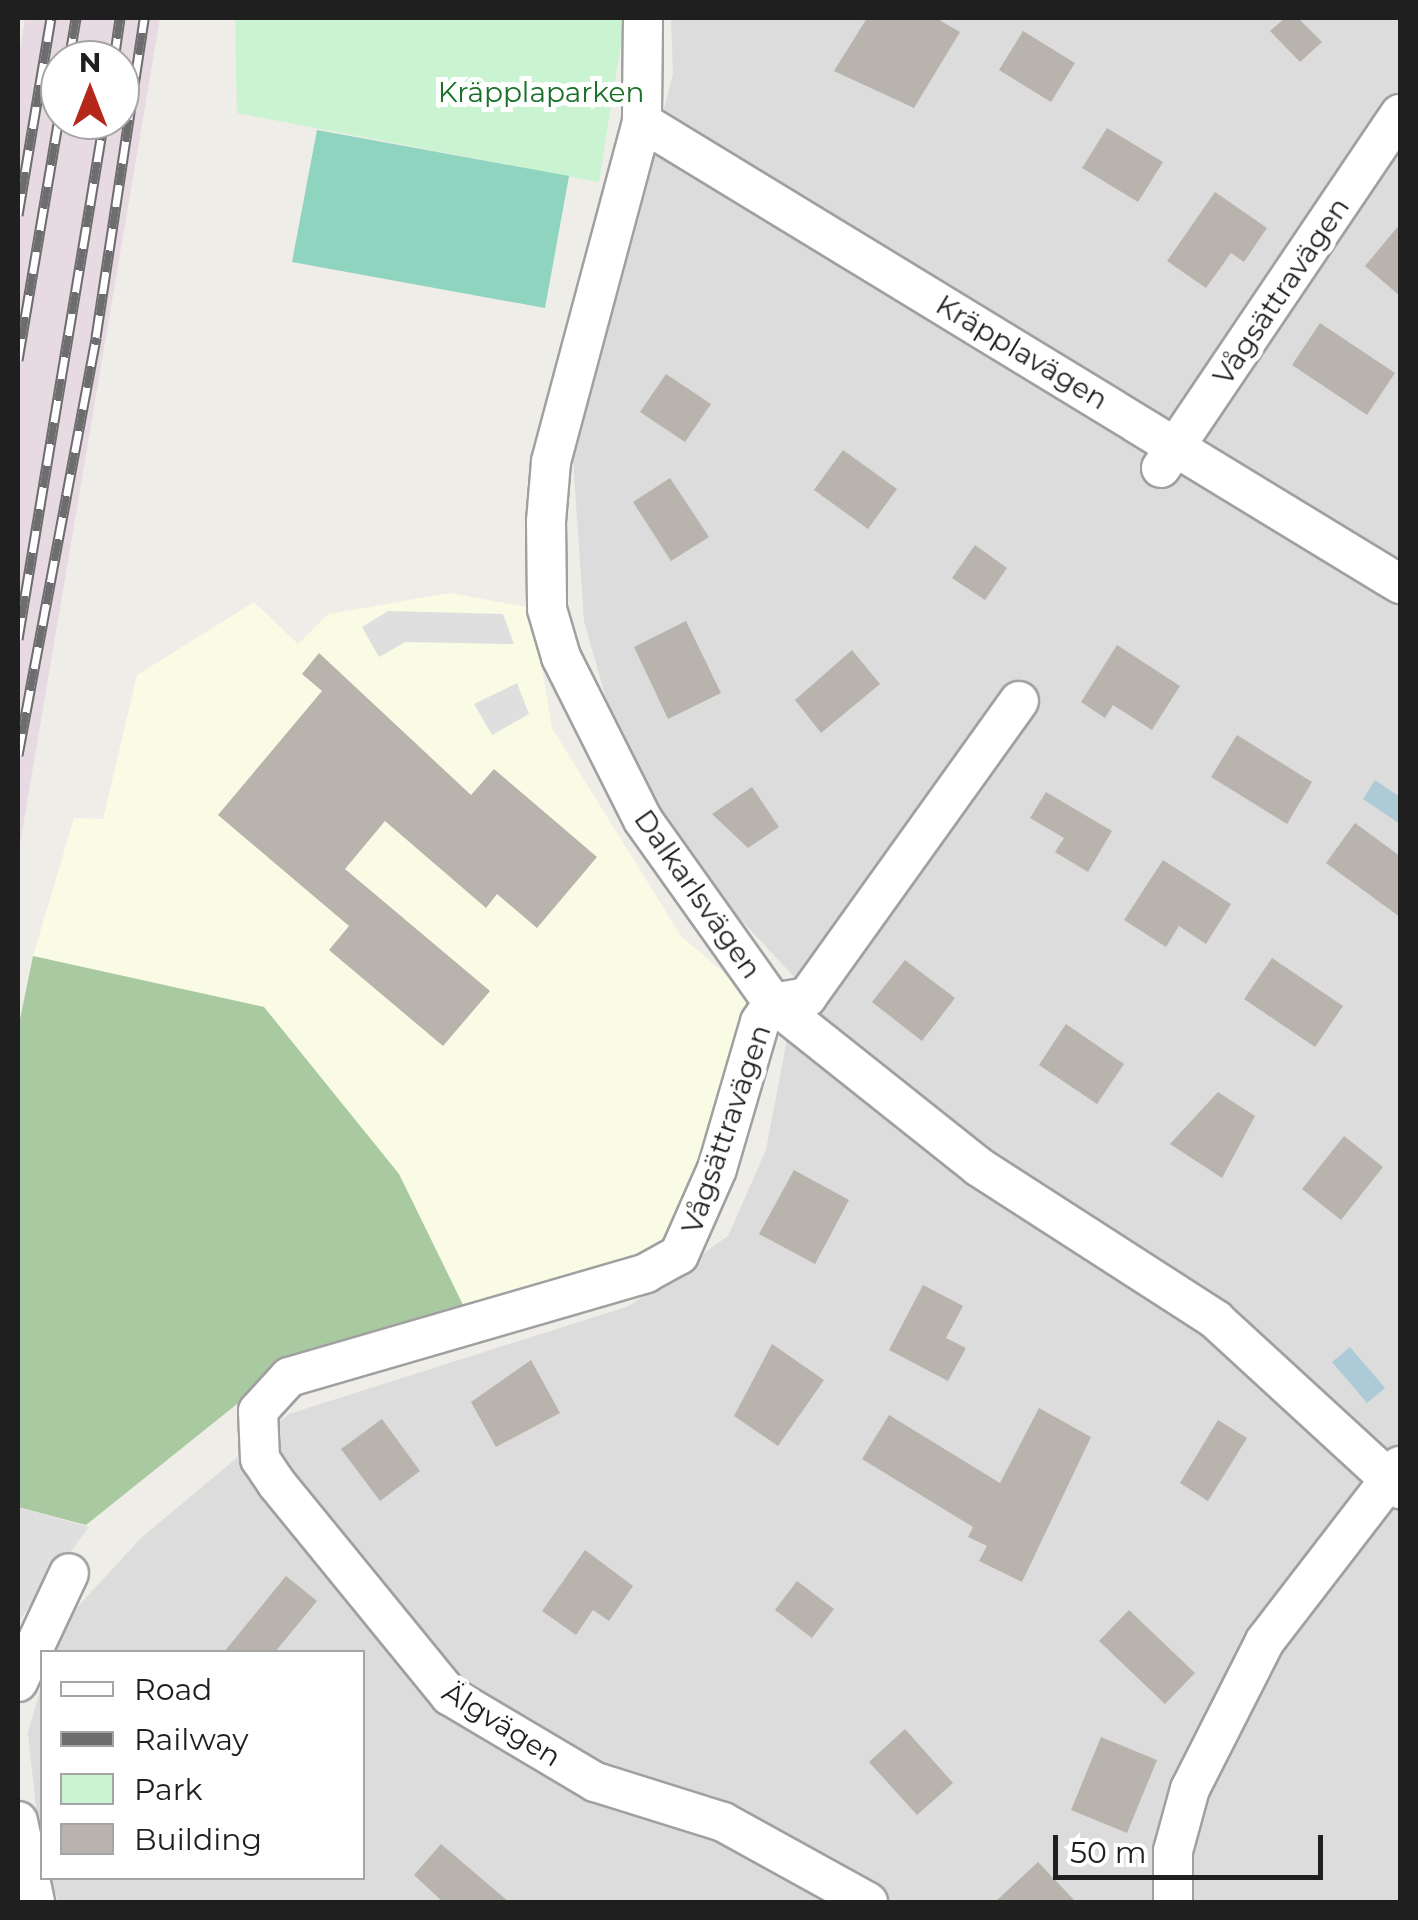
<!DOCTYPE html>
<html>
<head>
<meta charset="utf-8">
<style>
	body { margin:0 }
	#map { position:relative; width:1418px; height:1920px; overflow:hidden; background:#efede7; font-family:Montserrat,sans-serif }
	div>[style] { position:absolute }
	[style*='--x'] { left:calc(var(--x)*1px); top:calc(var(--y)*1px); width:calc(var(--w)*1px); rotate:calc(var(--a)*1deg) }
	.residential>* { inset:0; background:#dddcdc }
	.industrial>* { inset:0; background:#e7dae3 }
	.education>* { inset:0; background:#f9fbe4 }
	.forest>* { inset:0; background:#a9c9a1 }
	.park>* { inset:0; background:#caf3d1 }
	.pitch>* { inset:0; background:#8fd4bf }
	.parking>* { inset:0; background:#dfdfdf }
	.water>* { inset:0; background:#adcad7 }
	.building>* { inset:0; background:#b8b3ad }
	.roads { filter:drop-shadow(2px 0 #a0a0a0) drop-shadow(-2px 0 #a0a0a0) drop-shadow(0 2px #a0a0a0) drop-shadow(0 -2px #a0a0a0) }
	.minor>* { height:38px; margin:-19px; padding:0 19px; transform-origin:19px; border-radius:19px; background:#fff }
	.rail>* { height:11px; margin-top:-5.5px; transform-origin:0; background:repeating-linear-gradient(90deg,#fff 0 22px,#6d6d6d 0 44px); box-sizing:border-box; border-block:2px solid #6d6d6d }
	span { translate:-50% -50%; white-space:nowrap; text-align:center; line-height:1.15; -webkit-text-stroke:10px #fff; paint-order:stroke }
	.park-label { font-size:28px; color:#1a7129 }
	.street-label { font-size:28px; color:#1f1f1f }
	.frame { position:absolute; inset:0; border:20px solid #1f1f1f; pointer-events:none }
	.legend { position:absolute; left:40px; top:1650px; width:325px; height:230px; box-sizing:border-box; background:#fff; border:2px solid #a5a5a5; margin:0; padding:12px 18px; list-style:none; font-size:30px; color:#1f1f1f }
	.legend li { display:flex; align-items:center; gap:20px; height:50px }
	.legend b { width:50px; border:2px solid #a5a5a5 }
	.north { position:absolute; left:40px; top:40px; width:100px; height:100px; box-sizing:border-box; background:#fff; border:2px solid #a5a5a5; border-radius:50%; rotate:0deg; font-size:28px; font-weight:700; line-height:40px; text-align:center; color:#1f1f1f }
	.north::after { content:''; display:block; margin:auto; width:35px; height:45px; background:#b5271a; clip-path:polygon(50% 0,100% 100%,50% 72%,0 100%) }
	.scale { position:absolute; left:1053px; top:1835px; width:270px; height:45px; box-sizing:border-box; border:5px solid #1f1f1f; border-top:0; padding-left:12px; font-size:30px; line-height:35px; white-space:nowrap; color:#1f1f1f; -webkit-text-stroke:8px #fff; paint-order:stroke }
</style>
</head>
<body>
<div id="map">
	<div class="residential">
		<i style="clip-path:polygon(671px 18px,1400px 18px,1400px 1902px,59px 1902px,49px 1878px,362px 1878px,362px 1652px,51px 1652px,59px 1627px,141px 1538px,289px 1414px,629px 1306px,728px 1236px,766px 1150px,798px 981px,686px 861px,611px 716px,584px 621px,573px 459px,673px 74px)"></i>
		<i style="clip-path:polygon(42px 1683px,42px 1863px,28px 1733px)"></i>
	</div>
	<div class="industrial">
		<i style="clip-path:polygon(evenodd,25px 18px,160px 18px,18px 856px,18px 62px,25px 18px,60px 60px,120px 60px,120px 120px,60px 120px,60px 60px)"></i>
	</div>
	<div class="education">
		<i style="clip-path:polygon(450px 593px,532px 608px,552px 728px,681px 936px,753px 998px,701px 1165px,657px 1248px,466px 1311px,399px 1174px,264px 1007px,33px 956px,74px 818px,103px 819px,137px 675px,254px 602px,298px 644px,328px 614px)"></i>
	</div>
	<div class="forest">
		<i style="clip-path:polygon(33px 956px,264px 1007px,399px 1174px,466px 1311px,282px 1368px,86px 1525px,18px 1507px,18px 1029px)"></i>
	</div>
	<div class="park">
		<i style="clip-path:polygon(235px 18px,625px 18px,599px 182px,237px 113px)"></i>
	</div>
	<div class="pitch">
		<i style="clip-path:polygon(317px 130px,569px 176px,545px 308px,292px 262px)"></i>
	</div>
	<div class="parking">
		<i style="clip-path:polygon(388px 611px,503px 614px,514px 644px,405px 642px,379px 657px,362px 627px)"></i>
		<i style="clip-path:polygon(517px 683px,529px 714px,492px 735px,474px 704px)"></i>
		<i style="clip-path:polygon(18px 1507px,89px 1527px,18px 1622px)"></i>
	</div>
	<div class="water">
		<i style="clip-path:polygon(1375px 780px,1400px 797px,1400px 824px,1363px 799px)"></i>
		<i style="clip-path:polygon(1350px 1347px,1385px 1388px,1367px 1403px,1332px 1362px)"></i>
	</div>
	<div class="building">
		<i style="clip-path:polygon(867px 18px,936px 18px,960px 32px,914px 108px,834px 71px)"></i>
		<i style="clip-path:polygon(1285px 18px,1298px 18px,1322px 42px,1300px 62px,1270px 31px)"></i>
		<i style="clip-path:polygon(1023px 31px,1075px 63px,1051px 102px,999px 70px)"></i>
		<i style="clip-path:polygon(1107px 128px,1163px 162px,1138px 202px,1082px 168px)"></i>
		<i style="clip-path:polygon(1215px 192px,1267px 228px,1244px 262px,1231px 253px,1206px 288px,1167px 261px)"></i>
		<i style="clip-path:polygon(1400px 224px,1400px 296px,1365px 266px)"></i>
		<i style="clip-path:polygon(1320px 323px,1395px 373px,1367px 415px,1292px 365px)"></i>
		<i style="clip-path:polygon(666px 374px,711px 404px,685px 442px,640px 412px)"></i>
		<i style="clip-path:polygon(843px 450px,897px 489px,868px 529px,814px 490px)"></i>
		<i style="clip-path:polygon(670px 478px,709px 537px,671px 561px,633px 502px)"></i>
		<i style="clip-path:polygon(975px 545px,1007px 568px,985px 600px,952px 578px)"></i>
		<i style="clip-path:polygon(686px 621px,721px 693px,668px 719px,634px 647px)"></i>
		<i style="clip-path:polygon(1117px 645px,1180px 686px,1152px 730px,1113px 705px,1105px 718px,1081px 702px)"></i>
		<i style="clip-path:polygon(852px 650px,880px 684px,821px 733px,795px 700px)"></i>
		<i style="clip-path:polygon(319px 653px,471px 795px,494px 769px,597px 857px,537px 928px,497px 894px,486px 908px,385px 821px,345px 869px,490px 991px,443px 1046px,329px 950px,349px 926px,218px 815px,322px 691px,302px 674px)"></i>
		<i style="clip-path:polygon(1237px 735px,1312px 782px,1287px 824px,1211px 777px)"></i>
		<i style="clip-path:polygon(752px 787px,779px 827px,748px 848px,712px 814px)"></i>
		<i style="clip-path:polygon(1046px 792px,1112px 831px,1088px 872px,1055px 852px,1064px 838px,1030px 818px)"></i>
		<i style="clip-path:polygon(1355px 823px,1400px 856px,1400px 917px,1326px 863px)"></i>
		<i style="clip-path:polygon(1163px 860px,1231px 904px,1206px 944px,1179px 926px,1166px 947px,1124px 920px)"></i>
		<i style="clip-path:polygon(1272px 958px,1343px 1006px,1315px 1047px,1244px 999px)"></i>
		<i style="clip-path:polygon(905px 960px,955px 998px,922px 1041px,872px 1002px)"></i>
		<i style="clip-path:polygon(1066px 1024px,1124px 1064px,1097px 1104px,1039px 1065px)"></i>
		<i style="clip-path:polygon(1218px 1092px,1255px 1116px,1222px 1178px,1170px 1144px)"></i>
		<i style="clip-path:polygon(1344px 1136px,1383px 1167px,1341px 1220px,1302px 1189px)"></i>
		<i style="clip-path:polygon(794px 1170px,849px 1200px,815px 1264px,759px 1234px)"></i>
		<i style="clip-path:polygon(923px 1285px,963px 1306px,946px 1338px,966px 1348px,948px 1381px,889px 1350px)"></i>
		<i style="clip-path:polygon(772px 1344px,824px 1380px,778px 1446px,734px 1416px)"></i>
		<i style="clip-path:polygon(531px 1360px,560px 1413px,496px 1447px,471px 1402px)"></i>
		<i style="clip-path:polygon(1039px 1408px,1091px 1437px,1022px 1582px,979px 1561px,987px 1546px,968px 1537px,973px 1527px,862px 1459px,889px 1415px,1000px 1483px)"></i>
		<i style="clip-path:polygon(382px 1419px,420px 1471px,380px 1501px,341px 1449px)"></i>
		<i style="clip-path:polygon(1218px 1420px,1247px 1438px,1208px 1501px,1180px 1483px)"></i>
		<i style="clip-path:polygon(585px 1550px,633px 1586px,609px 1621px,593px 1610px,576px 1635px,542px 1611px)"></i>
		<i style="clip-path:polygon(286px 1576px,317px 1601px,275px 1652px,224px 1652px)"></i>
		<i style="clip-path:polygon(797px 1581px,834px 1609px,812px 1638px,775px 1610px)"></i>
		<i style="clip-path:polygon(1129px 1610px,1195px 1673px,1165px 1704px,1099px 1641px)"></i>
		<i style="clip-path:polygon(905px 1729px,953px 1783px,917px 1815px,869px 1762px)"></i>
		<i style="clip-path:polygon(1101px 1737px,1157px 1760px,1127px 1833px,1071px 1810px)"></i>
		<i style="clip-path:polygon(441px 1844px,509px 1902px,443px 1902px,414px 1875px)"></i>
		<i style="clip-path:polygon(1038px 1862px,1076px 1902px,995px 1902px)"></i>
	</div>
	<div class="roads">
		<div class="minor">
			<i style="--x:643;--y:18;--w:104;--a:90.6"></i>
			<i style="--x:642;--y:122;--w:352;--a:105"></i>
			<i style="--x:551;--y:462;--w:59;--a:94.8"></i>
			<i style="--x:546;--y:521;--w:88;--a:89.3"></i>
			<i style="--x:547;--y:609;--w:50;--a:73.7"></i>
			<i style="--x:561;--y:657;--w:182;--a:63.3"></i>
			<i style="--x:643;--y:820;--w:224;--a:54.6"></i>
			<i style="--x:773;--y:1003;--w:263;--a:38.5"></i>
			<i style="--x:979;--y:1167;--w:282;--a:32.8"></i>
			<i style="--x:1216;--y:1320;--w:250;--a:42.6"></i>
			<i style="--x:642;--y:122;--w:888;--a:31.36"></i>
			<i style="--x:1161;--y:468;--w:427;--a:-56"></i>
			<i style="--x:18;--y:1682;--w:120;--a:-64.9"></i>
			<i style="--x:18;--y:1821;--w:83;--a:78.1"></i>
			<i style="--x:868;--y:1902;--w:166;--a:-151.1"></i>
			<i style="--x:723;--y:1822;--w:134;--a:-162.6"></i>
			<i style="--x:595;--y:1782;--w:169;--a:-149.3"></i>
			<i style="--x:450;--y:1696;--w:274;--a:-129.2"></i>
			<i style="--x:277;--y:1484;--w:30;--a:-124"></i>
			<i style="--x:260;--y:1459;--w:48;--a:-92.4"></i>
			<i style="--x:258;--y:1411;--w:46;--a:-47.6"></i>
			<i style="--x:289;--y:1377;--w:372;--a:-16.2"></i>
			<i style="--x:646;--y:1273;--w:38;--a:-29"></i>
			<i style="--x:679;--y:1255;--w:94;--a:-66.2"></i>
			<i style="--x:717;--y:1169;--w:153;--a:-73.7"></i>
			<i style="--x:760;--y:1022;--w:23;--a:-56"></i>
			<i style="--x:773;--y:1003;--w:35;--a:-10"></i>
			<i style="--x:807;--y:997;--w:364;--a:-54.4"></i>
			<i style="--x:1173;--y:1902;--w:51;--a:-90"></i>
			<i style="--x:1173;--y:1851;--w:64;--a:-74.7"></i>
			<i style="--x:1190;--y:1789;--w:166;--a:-63.1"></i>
			<i style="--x:1265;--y:1641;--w:221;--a:-52.4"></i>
		</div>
	</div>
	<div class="rail">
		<i style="--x:69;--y:60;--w:43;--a:-80.5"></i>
		<i style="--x:114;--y:60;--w:42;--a:-81.9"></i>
		<i style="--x:18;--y:215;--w:200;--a:-80.5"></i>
		<i style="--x:18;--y:360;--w:252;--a:-80.4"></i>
		<i style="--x:18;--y:639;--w:526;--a:-80.59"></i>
		<i style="--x:18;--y:755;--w:425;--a:-79.4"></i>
		<i style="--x:96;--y:337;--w:323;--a:-81.4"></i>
	</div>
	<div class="park-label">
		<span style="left:541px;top:92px">Kräpplaparken</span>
	</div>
	<div class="street-label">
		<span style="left:1281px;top:291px;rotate:-56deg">Vågsättravägen</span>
		<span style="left:1022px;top:352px;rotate:31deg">Kräpplavägen</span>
		<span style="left:698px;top:894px;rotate:55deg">Dalkarlsvägen</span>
		<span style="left:726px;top:1129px;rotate:-71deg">Vågsättravägen</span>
		<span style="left:502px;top:1724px;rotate:32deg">Älgvägen</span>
	</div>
	<div class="frame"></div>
	<ul class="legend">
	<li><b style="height:12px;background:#fff"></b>Road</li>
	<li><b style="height:12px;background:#6d6d6d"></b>Railway</li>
	<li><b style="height:28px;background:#caf3d1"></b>Park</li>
	<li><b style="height:28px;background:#b8b3ad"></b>Building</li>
	</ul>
	<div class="north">N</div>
	<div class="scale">50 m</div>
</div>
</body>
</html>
